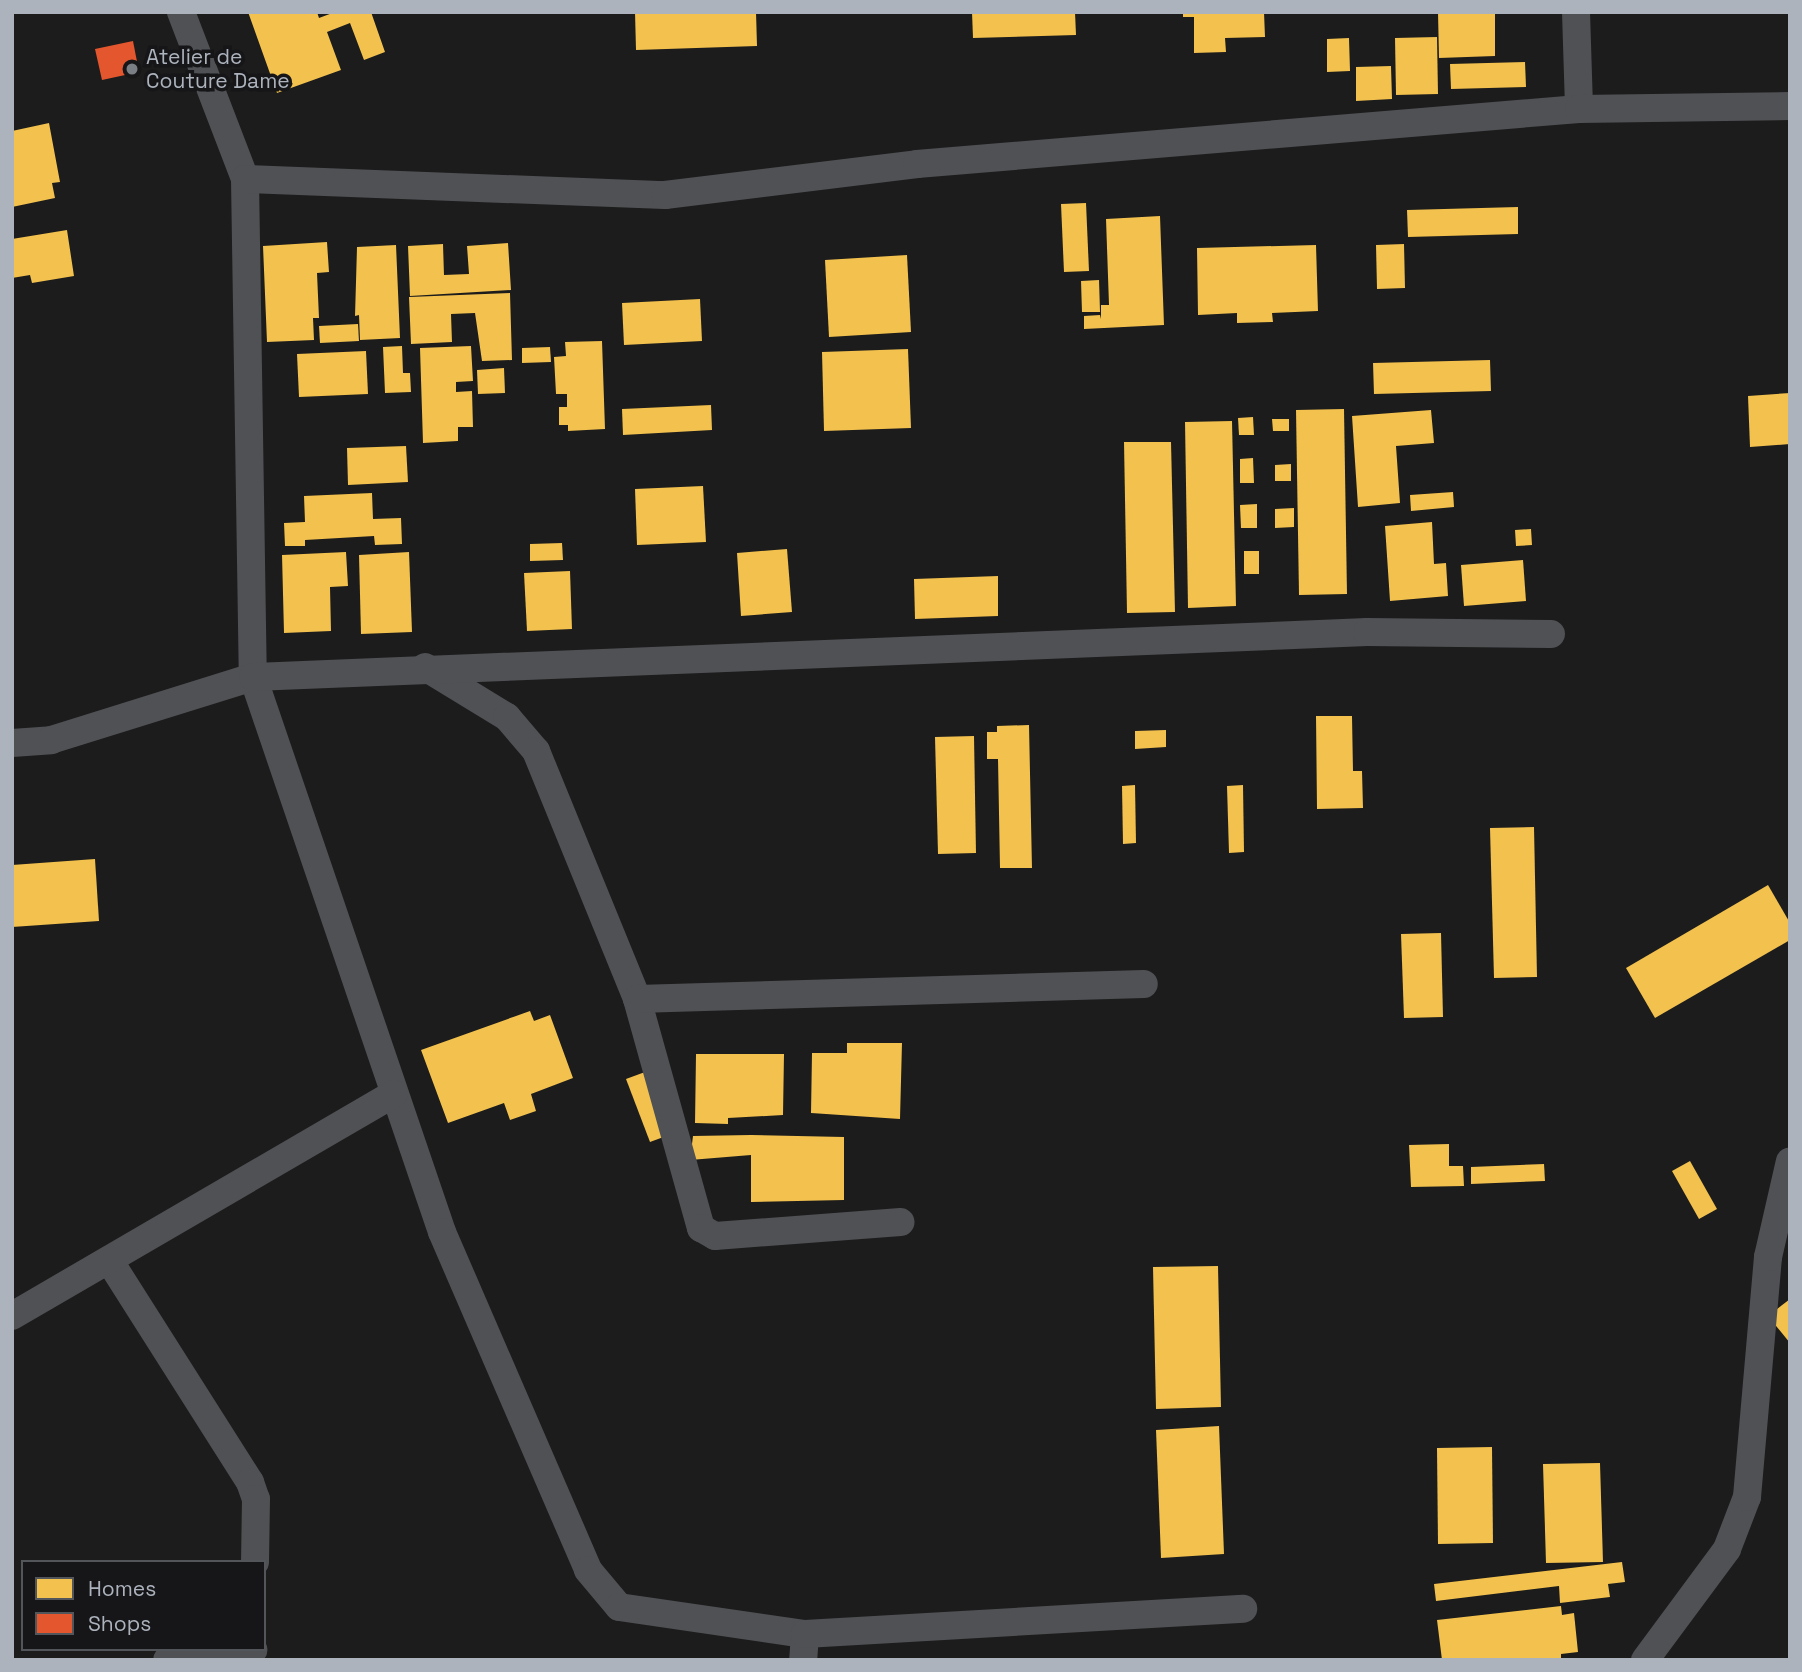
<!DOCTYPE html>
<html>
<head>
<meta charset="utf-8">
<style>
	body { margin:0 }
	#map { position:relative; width:1802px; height:1672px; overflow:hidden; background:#1c1c1c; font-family:"Space Grotesk",sans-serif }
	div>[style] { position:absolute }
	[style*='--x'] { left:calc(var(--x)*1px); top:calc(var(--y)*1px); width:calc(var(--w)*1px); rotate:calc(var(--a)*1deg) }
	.homes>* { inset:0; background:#f2c14e }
	.shops>* { inset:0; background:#e4572e }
	.street>* { height:28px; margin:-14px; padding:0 14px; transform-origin:14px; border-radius:14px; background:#505155 }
	.dots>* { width:19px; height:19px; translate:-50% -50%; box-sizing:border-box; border:4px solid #161618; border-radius:50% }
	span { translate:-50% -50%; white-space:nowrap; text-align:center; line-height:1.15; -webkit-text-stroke:7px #161618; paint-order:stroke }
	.poi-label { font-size:21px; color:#acb3bd }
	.left { translate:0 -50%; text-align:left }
	.frame { position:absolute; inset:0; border:14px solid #acb3bd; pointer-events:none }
	.legend { position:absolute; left:21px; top:1560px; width:245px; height:91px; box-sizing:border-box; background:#161618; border:2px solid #52555a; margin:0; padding:9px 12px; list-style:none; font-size:21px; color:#acb3bd }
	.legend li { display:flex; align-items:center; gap:14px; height:35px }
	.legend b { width:35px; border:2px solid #52555a }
</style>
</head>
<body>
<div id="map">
	<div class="homes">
		<i style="clip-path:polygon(248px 12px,317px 12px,319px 18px,335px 12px,371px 12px,385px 52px,364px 60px,350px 23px,327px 32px,341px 70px,277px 93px)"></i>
		<i style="clip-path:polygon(635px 12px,756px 12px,757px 46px,636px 50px)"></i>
		<i style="clip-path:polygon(972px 12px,1075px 12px,1076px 35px,973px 38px)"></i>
		<i style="clip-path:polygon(1183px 12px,1264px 12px,1265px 37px,1225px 38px,1226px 52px,1194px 53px,1194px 17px,1183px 17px)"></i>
		<i style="clip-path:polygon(1438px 12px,1495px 12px,1495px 56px,1439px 58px)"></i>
		<i style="clip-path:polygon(1437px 37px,1438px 94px,1396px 95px,1395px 38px)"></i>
		<i style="clip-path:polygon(1349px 38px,1350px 71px,1327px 72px,1327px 39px)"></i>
		<i style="clip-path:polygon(1525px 62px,1526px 87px,1451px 89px,1450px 64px)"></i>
		<i style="clip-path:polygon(1391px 66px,1392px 99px,1356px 101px,1356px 67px)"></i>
		<i style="clip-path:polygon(49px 123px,60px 182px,52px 183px,55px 198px,12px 207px,12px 131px)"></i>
		<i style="clip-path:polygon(1086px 203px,1089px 271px,1064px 272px,1061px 204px)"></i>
		<i style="clip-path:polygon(1518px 207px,1518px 234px,1408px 237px,1407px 210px)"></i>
		<i style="clip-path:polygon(1160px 216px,1164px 325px,1084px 329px,1084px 316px,1100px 315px,1101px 319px,1101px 305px,1109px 305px,1106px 219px)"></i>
		<i style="clip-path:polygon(67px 230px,74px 276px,32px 283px,30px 275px,12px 278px,12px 239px)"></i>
		<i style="clip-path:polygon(327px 242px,329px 272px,317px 273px,319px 318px,313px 318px,314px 340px,267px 342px,263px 246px)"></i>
		<i style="clip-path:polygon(508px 243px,511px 290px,410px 296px,408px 246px,443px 244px,444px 275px,469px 274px,467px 246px)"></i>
		<i style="clip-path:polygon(1404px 244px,1405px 288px,1377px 289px,1376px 245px)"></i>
		<i style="clip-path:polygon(396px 245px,400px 338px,360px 340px,359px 315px,355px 316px,357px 247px)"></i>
		<i style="clip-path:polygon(1316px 245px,1318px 311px,1272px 313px,1273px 322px,1237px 323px,1237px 313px,1198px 315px,1197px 248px)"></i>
		<i style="clip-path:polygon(907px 255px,911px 332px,829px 337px,825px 260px)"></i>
		<i style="clip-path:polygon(1099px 280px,1100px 312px,1082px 312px,1081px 281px)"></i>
		<i style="clip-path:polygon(510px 293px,512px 360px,482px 361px,475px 313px,451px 314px,452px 342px,411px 344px,409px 297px)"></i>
		<i style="clip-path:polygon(700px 299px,702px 341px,624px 345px,622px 303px)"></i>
		<i style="clip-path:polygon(358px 324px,359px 341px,320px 343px,319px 326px)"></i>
		<i style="clip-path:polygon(602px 341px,605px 429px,568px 431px,568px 425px,559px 425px,559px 407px,567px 407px,567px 394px,556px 394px,554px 357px,566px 356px,565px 342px)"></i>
		<i style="clip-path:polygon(402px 346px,403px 373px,410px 373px,411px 392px,385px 393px,383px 347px)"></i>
		<i style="clip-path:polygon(471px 346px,473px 381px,456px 382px,456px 392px,472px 391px,473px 427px,458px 427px,458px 441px,423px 443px,420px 348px)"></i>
		<i style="clip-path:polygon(550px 347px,551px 362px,522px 363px,522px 348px)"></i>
		<i style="clip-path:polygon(908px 349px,911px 428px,824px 431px,822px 352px)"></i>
		<i style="clip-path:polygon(366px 351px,368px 394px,299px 397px,297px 354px)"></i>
		<i style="clip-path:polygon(1490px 360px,1491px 391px,1374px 394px,1373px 363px)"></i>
		<i style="clip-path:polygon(504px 368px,505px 393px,478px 394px,477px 370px)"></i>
		<i style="clip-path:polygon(1790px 393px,1790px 444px,1750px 447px,1748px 396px)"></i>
		<i style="clip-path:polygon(711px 405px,712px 430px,623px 435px,622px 409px)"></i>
		<i style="clip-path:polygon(1344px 409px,1347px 594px,1299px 595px,1296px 410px)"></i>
		<i style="clip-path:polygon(1431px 410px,1434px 443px,1396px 446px,1400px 503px,1358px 507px,1352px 416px)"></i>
		<i style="clip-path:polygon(1253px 417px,1254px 435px,1239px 435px,1238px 418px)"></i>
		<i style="clip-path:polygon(1272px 419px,1289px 419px,1289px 431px,1273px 431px)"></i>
		<i style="clip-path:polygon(1232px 421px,1236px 606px,1188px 608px,1185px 422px)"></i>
		<i style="clip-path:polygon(1124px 442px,1171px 442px,1175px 612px,1127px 613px)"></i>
		<i style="clip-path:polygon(406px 446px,408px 482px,348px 485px,347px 448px)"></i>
		<i style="clip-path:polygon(1253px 458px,1254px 483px,1240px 483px,1240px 459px)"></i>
		<i style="clip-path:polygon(1291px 464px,1291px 481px,1275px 481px,1275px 465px)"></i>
		<i style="clip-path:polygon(703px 486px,706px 542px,637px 545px,635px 489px)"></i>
		<i style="clip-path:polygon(1453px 492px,1454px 507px,1411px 511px,1410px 495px)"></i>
		<i style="clip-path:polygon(372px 493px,373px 519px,401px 518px,402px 544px,375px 545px,374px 536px,305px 540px,305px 546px,285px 546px,284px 523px,305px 522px,304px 496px)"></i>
		<i style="clip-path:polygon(1257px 504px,1257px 528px,1241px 528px,1240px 505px)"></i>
		<i style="clip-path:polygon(1294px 508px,1294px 527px,1275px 528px,1275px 509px)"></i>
		<i style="clip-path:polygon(1432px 522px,1434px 564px,1446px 563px,1448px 596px,1390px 601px,1385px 526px)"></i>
		<i style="clip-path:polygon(1531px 529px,1532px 545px,1516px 546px,1515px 530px)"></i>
		<i style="clip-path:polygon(562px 543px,563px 560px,530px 561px,530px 544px)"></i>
		<i style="clip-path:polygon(787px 549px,792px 612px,741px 616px,737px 553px)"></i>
		<i style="clip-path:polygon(1244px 551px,1259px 551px,1259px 574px,1244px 574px)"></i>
		<i style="clip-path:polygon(346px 552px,348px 586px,330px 587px,331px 631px,284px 633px,282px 555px)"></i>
		<i style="clip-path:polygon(409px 552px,412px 632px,361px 634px,359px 555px)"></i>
		<i style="clip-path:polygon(1523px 560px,1526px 601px,1464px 606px,1461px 565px)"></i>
		<i style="clip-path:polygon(570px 571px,572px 629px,527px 631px,524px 573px)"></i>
		<i style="clip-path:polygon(998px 576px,998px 616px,915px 619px,914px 579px)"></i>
		<i style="clip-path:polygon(1316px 716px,1352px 716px,1353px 771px,1362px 771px,1363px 808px,1317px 809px)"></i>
		<i style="clip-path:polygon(1029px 725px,1032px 868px,1000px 868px,998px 759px,987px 759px,987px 732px,997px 732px,997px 726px)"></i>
		<i style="clip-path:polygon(1166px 730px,1166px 747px,1135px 749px,1135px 731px)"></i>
		<i style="clip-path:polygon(974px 736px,976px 853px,938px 854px,935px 737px)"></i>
		<i style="clip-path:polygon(1135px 785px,1136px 843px,1123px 844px,1122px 786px)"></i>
		<i style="clip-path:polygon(1243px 785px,1244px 852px,1229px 853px,1227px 786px)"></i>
		<i style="clip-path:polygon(1534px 827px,1537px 977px,1494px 978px,1490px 828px)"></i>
		<i style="clip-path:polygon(95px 859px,99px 921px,12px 927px,12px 865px)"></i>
		<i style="clip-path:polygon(1768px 885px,1790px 923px,1790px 940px,1655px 1018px,1626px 968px)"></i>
		<i style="clip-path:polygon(1441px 933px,1443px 1017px,1404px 1018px,1401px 934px)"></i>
		<i style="clip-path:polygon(530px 1011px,534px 1021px,550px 1015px,573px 1078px,531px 1094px,536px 1111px,510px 1120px,504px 1103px,448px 1123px,421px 1050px)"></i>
		<i style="clip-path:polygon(847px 1043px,902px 1043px,900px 1119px,811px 1113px,812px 1053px,847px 1053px)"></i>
		<i style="clip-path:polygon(696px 1054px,784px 1054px,783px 1115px,728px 1118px,728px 1124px,695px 1123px)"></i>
		<i style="clip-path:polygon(645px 1072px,669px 1135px,650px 1142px,626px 1079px)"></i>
		<i style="clip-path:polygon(751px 1135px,844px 1137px,844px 1200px,751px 1202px,751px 1155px,690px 1160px,693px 1136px)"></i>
		<i style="clip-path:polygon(1449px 1144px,1449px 1166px,1463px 1166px,1464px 1186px,1411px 1187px,1409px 1145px)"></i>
		<i style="clip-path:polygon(1690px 1161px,1717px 1209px,1699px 1219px,1672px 1171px)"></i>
		<i style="clip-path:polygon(1544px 1164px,1545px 1181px,1471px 1184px,1471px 1167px)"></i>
		<i style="clip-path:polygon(1218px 1266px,1221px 1407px,1156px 1409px,1153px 1267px)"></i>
		<i style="clip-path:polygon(1790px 1299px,1790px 1343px,1768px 1316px)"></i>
		<i style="clip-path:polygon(1219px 1426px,1224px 1554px,1161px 1558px,1156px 1430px)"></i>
		<i style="clip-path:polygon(1492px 1447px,1493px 1543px,1438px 1544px,1437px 1448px)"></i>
		<i style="clip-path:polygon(1600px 1463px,1603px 1562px,1546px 1563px,1543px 1464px)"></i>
		<i style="clip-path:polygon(1622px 1562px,1625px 1582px,1608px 1584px,1610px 1597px,1560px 1603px,1559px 1586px,1436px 1601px,1434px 1584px)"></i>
		<i style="clip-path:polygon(1561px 1606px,1562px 1615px,1574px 1613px,1578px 1652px,1561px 1654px,1561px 1660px,1442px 1660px,1437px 1620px)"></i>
	</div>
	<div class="shops">
		<i style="clip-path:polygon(133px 41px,139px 72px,102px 80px,95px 49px)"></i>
	</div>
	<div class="street">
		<i style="--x:181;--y:12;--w:179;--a:69"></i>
		<i style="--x:245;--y:179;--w:498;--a:89.1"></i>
		<i style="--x:253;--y:677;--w:586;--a:71.19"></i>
		<i style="--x:442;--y:1232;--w:368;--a:66.6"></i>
		<i style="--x:588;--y:1570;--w:48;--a:50"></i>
		<i style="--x:619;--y:1607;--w:188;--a:8.3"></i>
		<i style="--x:805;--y:1634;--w:26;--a:94"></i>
		<i style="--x:1576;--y:12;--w:97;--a:88.2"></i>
		<i style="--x:245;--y:179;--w:420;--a:2.2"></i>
		<i style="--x:665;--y:195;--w:254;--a:-7"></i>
		<i style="--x:917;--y:164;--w:664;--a:-4.75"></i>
		<i style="--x:1579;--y:109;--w:211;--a:-0.8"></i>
		<i style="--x:425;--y:667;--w:96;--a:31.4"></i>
		<i style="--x:507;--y:717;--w:45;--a:49.5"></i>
		<i style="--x:536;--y:751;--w:268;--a:67.8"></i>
		<i style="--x:637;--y:999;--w:238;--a:74.4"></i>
		<i style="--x:701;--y:1228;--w:16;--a:30"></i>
		<i style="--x:715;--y:1236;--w:186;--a:-4.3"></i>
		<i style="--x:12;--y:743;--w:39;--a:-4"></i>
		<i style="--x:51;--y:740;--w:212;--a:-17.3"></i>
		<i style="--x:253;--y:677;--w:1115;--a:-2.31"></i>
		<i style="--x:1367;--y:632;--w:184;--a:0.6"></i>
		<i style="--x:637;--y:999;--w:507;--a:-1.69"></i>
		<i style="--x:109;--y:1260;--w:263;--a:57.6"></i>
		<i style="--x:250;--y:1482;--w:18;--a:71"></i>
		<i style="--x:256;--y:1499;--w:63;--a:90.9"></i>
		<i style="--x:12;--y:1316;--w:442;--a:-30.2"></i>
		<i style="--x:805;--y:1634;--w:439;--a:-3.3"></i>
		<i style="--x:167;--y:1660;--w:87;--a:-6.6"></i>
		<i style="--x:1645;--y:1660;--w:138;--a:-53.5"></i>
		<i style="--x:1727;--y:1549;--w:56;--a:-69"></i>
		<i style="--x:1747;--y:1497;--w:241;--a:-85"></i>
		<i style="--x:1768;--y:1257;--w:98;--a:-77.1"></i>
	</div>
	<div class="dots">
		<i style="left:132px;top:69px;background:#7a7e85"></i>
	</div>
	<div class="poi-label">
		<span class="left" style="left:146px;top:69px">Atelier de<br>Couture Dame</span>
	</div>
	<div class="frame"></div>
	<ul class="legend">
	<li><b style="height:19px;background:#f2c14e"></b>Homes</li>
	<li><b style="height:19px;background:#e4572e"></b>Shops</li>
	</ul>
</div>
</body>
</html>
